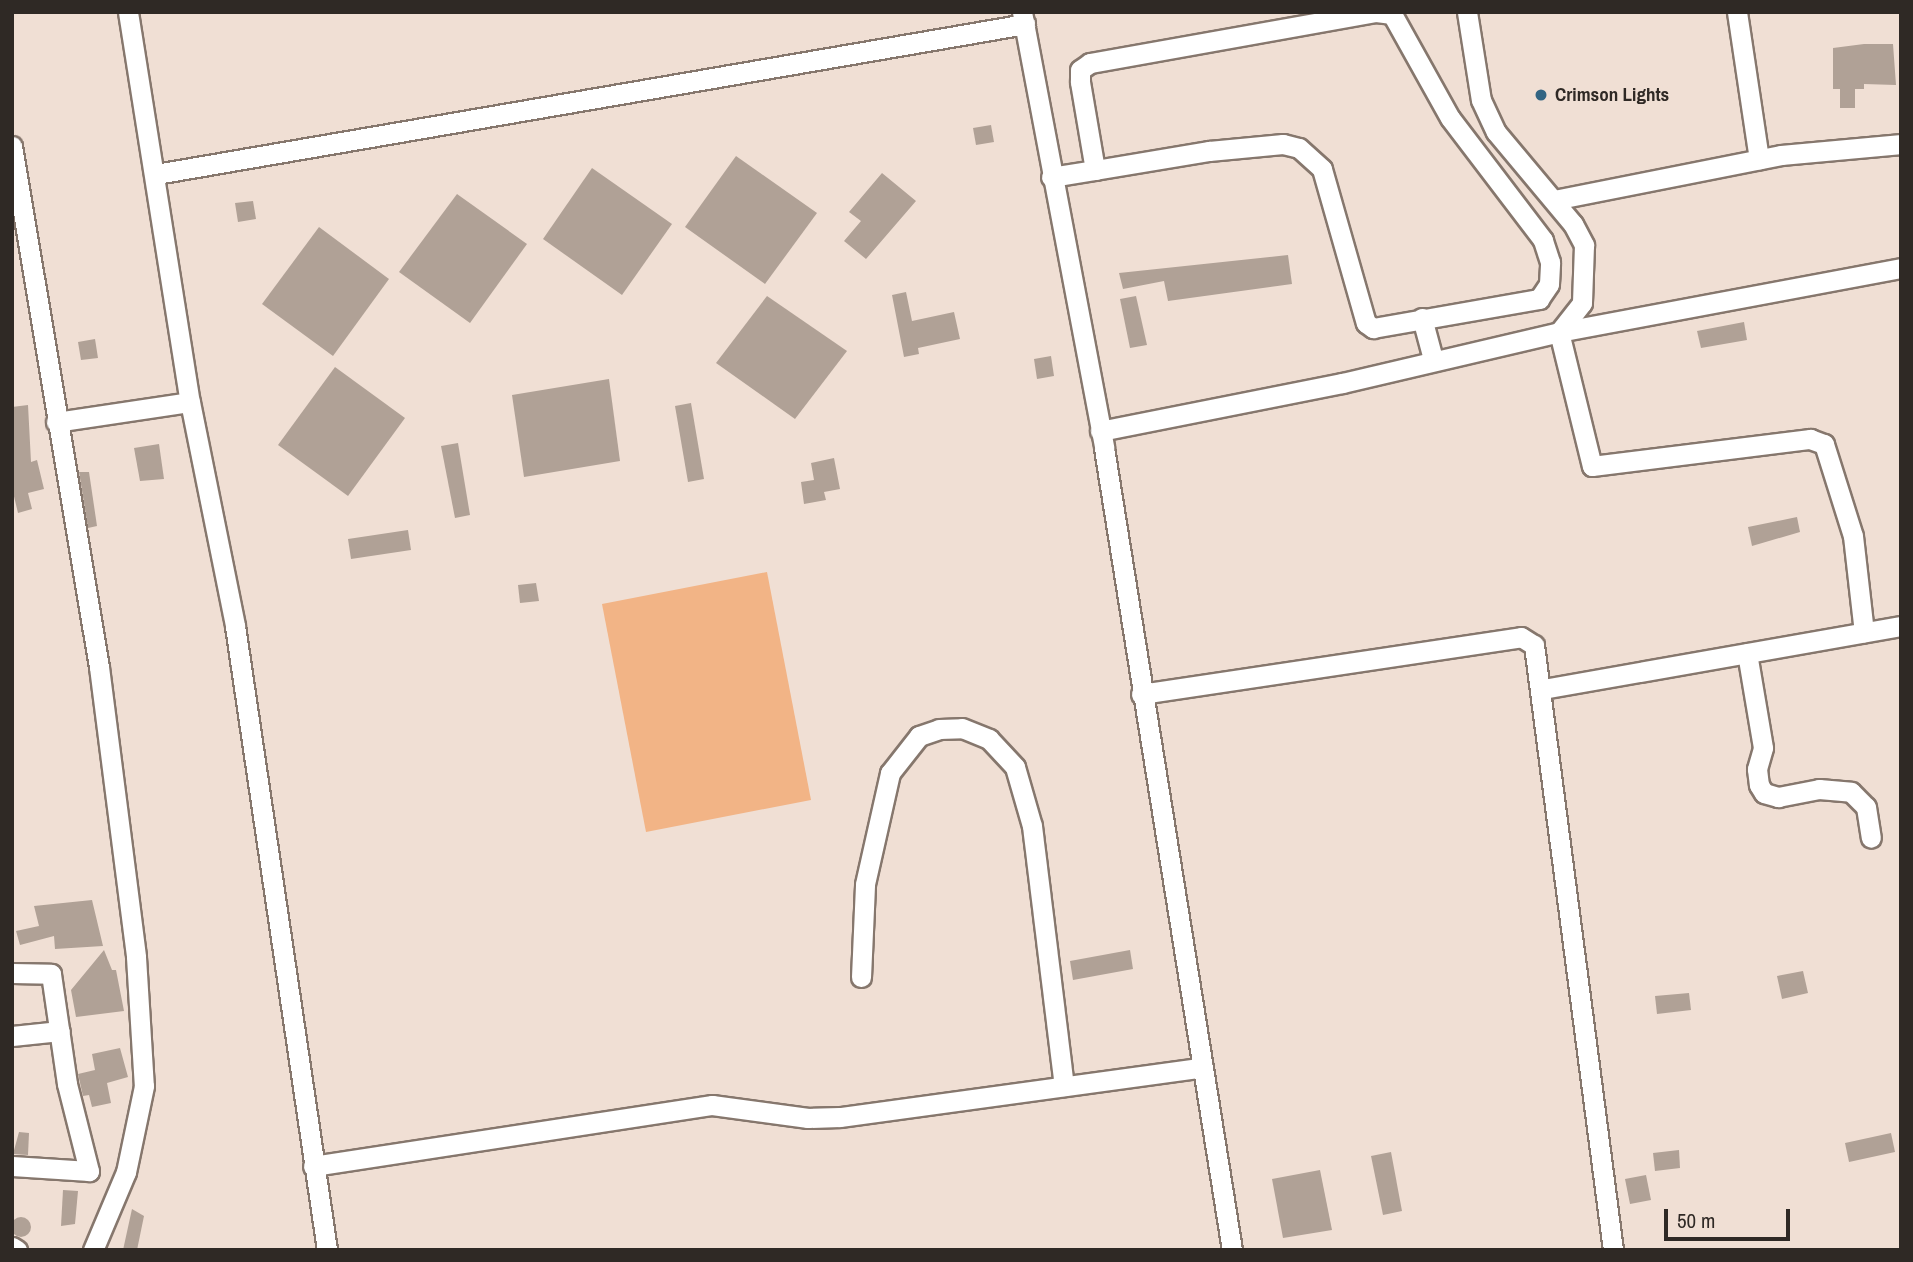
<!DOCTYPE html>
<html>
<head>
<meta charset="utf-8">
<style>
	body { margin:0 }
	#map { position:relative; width:1913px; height:1262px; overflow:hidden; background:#f0dfd4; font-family:"Archivo Narrow",sans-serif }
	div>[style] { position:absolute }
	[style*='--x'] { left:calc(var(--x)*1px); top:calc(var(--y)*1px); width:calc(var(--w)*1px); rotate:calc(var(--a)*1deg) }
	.green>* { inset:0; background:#f2b486 }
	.building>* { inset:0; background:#b0a196 }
	.round { border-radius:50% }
	.roads { filter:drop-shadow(2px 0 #86776d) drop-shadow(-2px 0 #86776d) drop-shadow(0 2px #86776d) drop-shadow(0 -2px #86776d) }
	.minor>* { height:19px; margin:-9.5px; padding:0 9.5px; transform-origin:9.5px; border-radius:9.5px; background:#fff }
	.dots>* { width:19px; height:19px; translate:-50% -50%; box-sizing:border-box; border:4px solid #f0dfd4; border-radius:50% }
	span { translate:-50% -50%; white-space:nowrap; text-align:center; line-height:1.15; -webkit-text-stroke:7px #f0dfd4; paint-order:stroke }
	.poi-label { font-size:19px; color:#2f2925; font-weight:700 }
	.left { translate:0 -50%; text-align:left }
	.frame { position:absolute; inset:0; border:14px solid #2f2925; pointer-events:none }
	.scale { position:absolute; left:1664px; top:1209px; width:126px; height:32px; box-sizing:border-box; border:4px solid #2f2925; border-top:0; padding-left:9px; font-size:21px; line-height:24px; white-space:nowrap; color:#2f2925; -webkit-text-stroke:5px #f0dfd4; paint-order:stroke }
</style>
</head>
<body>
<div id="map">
	<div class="green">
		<i style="clip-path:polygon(767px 572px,811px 800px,646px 832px,602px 604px)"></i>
	</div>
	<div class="building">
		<i style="clip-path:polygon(1864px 44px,1893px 44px,1896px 85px,1864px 84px,1864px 89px,1855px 89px,1855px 108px,1840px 108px,1840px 89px,1833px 89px,1833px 48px)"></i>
		<i style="clip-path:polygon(991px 125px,994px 142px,976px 145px,973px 128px)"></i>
		<i style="clip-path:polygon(736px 156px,817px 213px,765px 284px,685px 227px)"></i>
		<i style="clip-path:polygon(592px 168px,672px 224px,622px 295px,543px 239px)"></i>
		<i style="clip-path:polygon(882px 173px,916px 201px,866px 259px,844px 241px,861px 221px,849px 212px)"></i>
		<i style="clip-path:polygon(457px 194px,527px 244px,470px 323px,399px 272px)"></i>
		<i style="clip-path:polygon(253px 201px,256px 219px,238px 222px,235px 203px)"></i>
		<i style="clip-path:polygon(319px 227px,389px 279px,333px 356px,262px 304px)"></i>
		<i style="clip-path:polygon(1288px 255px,1292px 284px,1168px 301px,1164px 281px,1123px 289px,1119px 273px)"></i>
		<i style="clip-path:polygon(906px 292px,912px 321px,954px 312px,960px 339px,918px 348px,919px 354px,904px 357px,892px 295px)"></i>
		<i style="clip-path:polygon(767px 296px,847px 351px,795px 419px,716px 363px)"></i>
		<i style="clip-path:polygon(1136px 296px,1147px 345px,1130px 348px,1120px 299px)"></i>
		<i style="clip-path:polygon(1744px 322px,1747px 340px,1701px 348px,1697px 331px)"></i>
		<i style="clip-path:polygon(95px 339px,98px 358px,81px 360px,78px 342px)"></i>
		<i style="clip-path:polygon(1051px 356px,1054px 376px,1037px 379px,1034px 359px)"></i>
		<i style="clip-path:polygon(335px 367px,405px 418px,348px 496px,278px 445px)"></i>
		<i style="clip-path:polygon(609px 379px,620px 461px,524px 477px,512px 395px)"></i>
		<i style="clip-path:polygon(691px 403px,704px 479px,688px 482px,675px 406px)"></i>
		<i style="clip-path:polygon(28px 405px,31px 462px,37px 460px,44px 489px,28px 493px,32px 509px,18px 513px,12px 488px,12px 407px)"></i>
		<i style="clip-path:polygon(458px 443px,470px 515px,455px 518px,441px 446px)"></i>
		<i style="clip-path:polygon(159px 444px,164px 479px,140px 481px,134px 448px)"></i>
		<i style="clip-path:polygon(834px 458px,840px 489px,824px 492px,826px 500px,804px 504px,801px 482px,814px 480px,811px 463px)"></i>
		<i style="clip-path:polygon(79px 472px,89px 472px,97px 526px,88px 528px)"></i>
		<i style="clip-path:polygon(1797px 517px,1800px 532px,1752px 546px,1748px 527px)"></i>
		<i style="clip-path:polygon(408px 530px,411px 550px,351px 559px,348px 539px)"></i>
		<i style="clip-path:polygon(536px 583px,539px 601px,520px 603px,518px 585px)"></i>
		<i style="clip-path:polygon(92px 900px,103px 946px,55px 949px,54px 936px,20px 945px,16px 931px,39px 926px,34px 906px)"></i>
		<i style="clip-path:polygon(104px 950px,112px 970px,116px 970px,124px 1011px,76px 1017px,71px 990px)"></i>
		<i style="clip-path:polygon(1130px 950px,1133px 969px,1073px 980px,1070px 961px)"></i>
		<i style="clip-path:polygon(1803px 971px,1808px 993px,1782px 999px,1777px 976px)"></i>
		<i style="clip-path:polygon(1689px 993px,1691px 1010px,1657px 1014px,1655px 996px)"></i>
		<i style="clip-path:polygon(120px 1048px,128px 1077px,107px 1083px,111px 1103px,92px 1107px,89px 1095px,83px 1096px,78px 1074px,95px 1070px,92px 1054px)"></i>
		<i style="clip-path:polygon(19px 1132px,29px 1133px,28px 1155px,13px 1154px)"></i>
		<i style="clip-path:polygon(1891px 1133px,1895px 1152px,1849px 1162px,1845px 1143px)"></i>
		<i style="clip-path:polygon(1679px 1150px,1680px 1168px,1655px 1171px,1653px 1153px)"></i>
		<i style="clip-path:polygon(1391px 1152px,1402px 1211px,1383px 1215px,1371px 1156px)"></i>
		<i style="clip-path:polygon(1320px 1170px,1332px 1230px,1283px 1238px,1272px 1179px)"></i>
		<i style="clip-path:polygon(1646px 1175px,1651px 1200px,1630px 1204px,1625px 1179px)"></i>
		<i style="clip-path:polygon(63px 1190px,78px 1191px,75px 1224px,61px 1226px)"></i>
		<i style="clip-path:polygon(132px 1209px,144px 1216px,137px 1250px,123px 1250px)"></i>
		<i class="round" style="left:11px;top:1217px;width:20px;height:20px"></i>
	</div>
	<div class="roads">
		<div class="minor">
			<i style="--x:128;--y:12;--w:395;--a:81"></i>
			<i style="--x:190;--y:402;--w:228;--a:78.6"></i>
			<i style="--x:235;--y:626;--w:631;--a:81.61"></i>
			<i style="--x:1022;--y:12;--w:444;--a:79.3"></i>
			<i style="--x:1104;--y:448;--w:812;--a:80.93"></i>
			<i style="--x:1467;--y:12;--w:89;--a:81"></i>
			<i style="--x:1481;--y:100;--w:35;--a:65"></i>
			<i style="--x:1496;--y:132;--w:120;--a:50.1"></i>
			<i style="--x:1573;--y:224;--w:24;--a:62"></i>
			<i style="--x:1584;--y:245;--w:58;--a:92"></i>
			<i style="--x:1582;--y:303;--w:37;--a:128"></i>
			<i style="--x:1559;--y:332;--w:138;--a:76.2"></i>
			<i style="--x:1592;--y:466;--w:220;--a:-7.1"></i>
			<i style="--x:1810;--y:439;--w:15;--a:20"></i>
			<i style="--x:1824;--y:444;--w:96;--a:72.5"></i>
			<i style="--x:1853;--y:536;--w:97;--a:83.5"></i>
			<i style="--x:1737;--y:12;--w:149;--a:81.5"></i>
			<i style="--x:12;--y:146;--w:528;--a:80.52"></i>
			<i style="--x:99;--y:667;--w:292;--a:82.7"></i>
			<i style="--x:136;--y:957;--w:129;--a:86.5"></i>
			<i style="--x:144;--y:1086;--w:88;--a:101.8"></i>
			<i style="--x:126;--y:1172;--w:85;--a:112.9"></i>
			<i style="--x:156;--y:174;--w:882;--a:-9.79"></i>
			<i style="--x:1051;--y:177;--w:45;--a:-9"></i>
			<i style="--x:1095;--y:170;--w:116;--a:-9.5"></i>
			<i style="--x:1209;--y:151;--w:74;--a:-5.4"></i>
			<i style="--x:1283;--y:144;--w:16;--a:14"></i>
			<i style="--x:1299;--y:148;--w:31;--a:42"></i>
			<i style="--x:1322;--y:169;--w:160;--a:74.1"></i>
			<i style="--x:1366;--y:323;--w:9;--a:36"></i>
			<i style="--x:1373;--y:328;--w:169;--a:-9.9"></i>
			<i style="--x:1539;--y:299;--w:18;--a:-56"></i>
			<i style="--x:1549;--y:284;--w:22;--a:-87"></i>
			<i style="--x:1550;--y:262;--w:23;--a:-108"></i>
			<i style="--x:1543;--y:240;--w:153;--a:-127.3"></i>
			<i style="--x:1450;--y:118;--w:119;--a:-119.1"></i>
			<i style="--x:1392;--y:14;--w:16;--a:-173"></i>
			<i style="--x:1376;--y:12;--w:291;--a:169.9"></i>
			<i style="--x:1090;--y:63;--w:12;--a:145"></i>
			<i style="--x:1080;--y:70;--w:12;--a:90"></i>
			<i style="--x:1080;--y:82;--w:89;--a:80.3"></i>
			<i style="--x:1554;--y:200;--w:231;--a:-11.2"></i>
			<i style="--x:1781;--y:155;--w:121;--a:-5.2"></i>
			<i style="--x:1422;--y:318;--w:42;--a:75"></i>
			<i style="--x:56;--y:422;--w:135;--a:-8.5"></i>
			<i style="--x:1100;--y:431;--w:247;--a:-11.2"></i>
			<i style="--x:1342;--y:383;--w:223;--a:-13.2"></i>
			<i style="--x:1559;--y:332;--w:348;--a:-10.6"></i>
			<i style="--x:1747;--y:653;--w:96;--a:80.4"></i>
			<i style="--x:1763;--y:748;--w:22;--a:106"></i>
			<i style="--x:1757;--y:769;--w:16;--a:83"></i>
			<i style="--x:1759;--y:785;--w:9;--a:58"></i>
			<i style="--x:1764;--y:793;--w:15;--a:16"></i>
			<i style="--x:1778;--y:797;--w:42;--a:-11"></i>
			<i style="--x:1819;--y:789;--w:32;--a:5"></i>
			<i style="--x:1851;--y:792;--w:21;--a:45"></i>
			<i style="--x:1866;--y:807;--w:31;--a:81"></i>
			<i style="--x:1543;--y:689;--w:364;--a:-10"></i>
			<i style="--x:1141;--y:694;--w:384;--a:-8.5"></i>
			<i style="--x:1521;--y:637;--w:15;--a:32"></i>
			<i style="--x:1534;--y:645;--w:610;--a:82.56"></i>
			<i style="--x:12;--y:973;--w:39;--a:1"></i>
			<i style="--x:51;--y:974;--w:111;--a:81.7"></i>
			<i style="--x:67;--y:1084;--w:90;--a:75.8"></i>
			<i style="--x:89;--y:1171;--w:77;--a:-176.3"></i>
			<i style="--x:861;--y:977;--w:93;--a:-87.5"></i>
			<i style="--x:865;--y:884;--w:114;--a:-77.3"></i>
			<i style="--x:890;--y:773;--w:47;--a:-51.9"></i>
			<i style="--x:919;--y:736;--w:21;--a:-19"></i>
			<i style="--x:939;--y:729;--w:23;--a:-2"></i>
			<i style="--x:962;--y:728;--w:29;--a:22"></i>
			<i style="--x:989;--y:739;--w:38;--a:47"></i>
			<i style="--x:1015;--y:767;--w:61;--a:73.9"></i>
			<i style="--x:1032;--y:826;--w:262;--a:83"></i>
			<i style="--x:12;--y:1036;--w:48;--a:-5.9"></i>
			<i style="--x:313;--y:1166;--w:404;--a:-8.7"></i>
			<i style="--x:712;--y:1105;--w:97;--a:7.7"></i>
			<i style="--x:808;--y:1118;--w:32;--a:-2"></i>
			<i style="--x:840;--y:1117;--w:366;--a:-7.8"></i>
			<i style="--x:12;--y:1247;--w:6;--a:31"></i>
		</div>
	</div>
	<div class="dots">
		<i style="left:1541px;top:95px;background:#336583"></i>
	</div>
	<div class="poi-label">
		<span class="left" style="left:1555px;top:95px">Crimson Lights</span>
	</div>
	<div class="frame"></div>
	<div class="scale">50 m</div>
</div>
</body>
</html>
